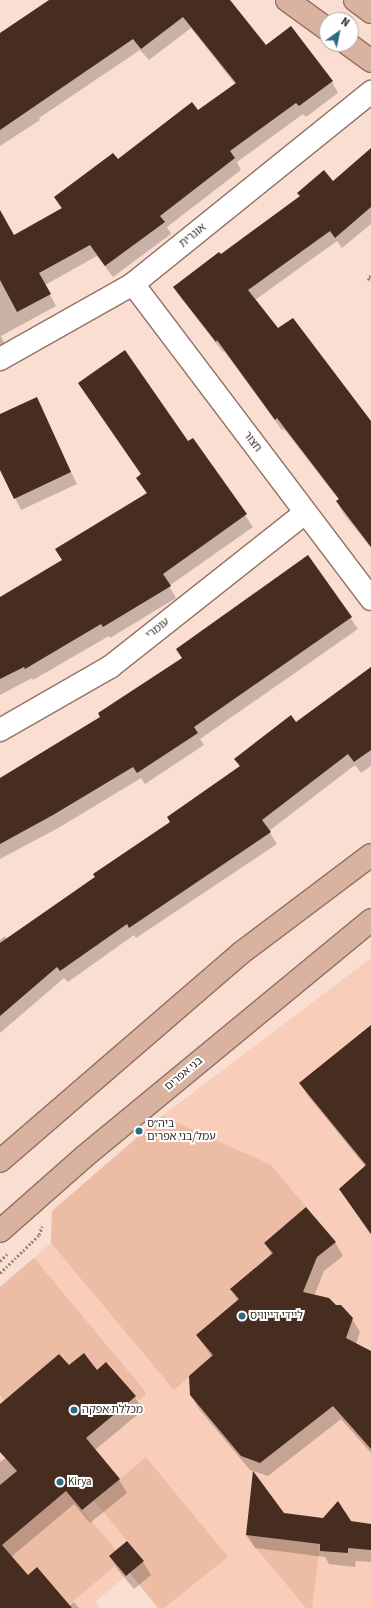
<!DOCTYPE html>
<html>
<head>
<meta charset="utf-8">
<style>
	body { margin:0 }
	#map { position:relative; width:371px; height:1608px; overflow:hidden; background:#faded1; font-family:"Source Sans 3","Noto Sans Hebrew",sans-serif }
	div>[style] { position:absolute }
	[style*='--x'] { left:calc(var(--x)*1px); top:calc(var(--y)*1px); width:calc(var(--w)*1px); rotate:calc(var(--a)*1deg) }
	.built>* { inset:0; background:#f8ceba }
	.green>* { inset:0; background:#edbca5 }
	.shadow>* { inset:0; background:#0003 }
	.building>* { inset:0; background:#472d20 }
	.path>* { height:2.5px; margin-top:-1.25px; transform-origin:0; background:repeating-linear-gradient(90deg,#99847b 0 2px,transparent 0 4px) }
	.roads { filter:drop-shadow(1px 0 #917263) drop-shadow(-1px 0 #917263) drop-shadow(0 1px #917263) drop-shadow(0 -1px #917263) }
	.minor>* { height:22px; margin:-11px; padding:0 11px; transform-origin:11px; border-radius:11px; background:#fff }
	.major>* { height:22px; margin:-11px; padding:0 11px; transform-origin:11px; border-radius:11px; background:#d9b2a0 }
	.dots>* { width:11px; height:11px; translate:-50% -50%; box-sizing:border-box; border:2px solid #fff; border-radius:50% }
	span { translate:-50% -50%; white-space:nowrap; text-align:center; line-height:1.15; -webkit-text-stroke:4px #fff; paint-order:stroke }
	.street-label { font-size:11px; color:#372a24 }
	.poi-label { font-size:11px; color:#372a24 }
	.left { translate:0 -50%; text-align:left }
	.north { position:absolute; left:319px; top:12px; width:40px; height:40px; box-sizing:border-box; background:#fff; border:1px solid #afaaa7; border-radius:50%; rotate:33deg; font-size:11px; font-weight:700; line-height:16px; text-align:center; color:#372a24 }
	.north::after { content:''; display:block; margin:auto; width:14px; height:18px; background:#2e6a81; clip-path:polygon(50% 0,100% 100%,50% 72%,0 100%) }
</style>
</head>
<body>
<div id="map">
	<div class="built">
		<i style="clip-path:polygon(371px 958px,371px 1608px,158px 1608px,130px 1573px,95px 1602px,100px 1608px,0 1608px,0 1287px,51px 1243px,52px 1211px,162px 1116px)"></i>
	</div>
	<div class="green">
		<i style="clip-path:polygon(162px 1116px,271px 1165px,306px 1207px,264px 1243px,273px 1253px,231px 1290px,239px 1299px,196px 1335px,213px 1355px,174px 1390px,51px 1243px,52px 1211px)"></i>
		<i style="clip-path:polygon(34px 1258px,145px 1391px,145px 1396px,139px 1400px,107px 1362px,94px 1373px,94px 1365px,84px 1353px,72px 1363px,72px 1370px,59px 1354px,4px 1400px,0 1395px,0 1287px)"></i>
		<i style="clip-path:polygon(146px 1457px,228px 1557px,164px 1608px,158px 1608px,130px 1573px,144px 1561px,94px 1501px)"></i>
		<i style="clip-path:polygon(66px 1491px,116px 1550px,109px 1556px,116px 1565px,65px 1608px,47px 1579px,37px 1567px,28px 1575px,2px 1545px)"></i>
		<i style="clip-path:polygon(245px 1535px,320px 1544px,312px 1608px,306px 1608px)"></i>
	</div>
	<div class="shadow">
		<i style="clip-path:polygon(50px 0,215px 0,266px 46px,332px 82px,338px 93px,306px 117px,303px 114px,237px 162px,241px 170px,167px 227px,171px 234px,113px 277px,97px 256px,45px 285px,56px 306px,1px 336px,5px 345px,0 348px,0 222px,14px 236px,62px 210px,55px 198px,198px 111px,235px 84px,191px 28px,149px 60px,140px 50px,39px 118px,40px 120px,0 146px,0 39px)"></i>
		<i style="clip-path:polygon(371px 153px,371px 224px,342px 248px,337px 241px,255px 300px,278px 330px,371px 422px,371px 548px,343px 513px,337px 501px,339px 500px,284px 429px,282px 430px,224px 351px,223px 352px,181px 298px,174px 287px,333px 182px)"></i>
		<i style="clip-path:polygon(79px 384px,188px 443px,193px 439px,253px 527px,169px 586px,176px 598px,110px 638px,109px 636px,33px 680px,32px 678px,0 695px,0 598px,63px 561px,147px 494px,137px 478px,141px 475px)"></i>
		<i style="clip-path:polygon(36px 399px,77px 484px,21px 510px,0 467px,0 415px)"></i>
		<i style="clip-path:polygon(308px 556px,358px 629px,200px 739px,204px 745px,145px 784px,141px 778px,60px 827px,0 859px,0 779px,101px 718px,183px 659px)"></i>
		<i style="clip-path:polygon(371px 667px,371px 766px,361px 773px,355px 765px,269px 831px,277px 844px,136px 938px,134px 935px,68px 982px,64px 978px,0 1033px,0 940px,5px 936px,7px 939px,171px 823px,240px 767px,236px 759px,296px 723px)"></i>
		<i style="clip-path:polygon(371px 1026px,371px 1233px,370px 1234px,340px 1189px,366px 1167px,308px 1096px,300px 1083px)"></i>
		<i style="clip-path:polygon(335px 1242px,343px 1256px,324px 1271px,314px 1296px,352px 1319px,360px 1332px,356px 1344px,371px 1352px,371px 1453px,341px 1419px,268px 1476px,250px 1470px,199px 1409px,191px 1395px,212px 1357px,197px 1335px,238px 1301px,232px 1290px,272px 1255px,265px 1243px)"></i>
		<i style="clip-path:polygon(69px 1367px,97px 1371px,135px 1397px,143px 1410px,95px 1450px,119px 1480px,127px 1493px,90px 1523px,74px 1504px,11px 1557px,27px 1577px,69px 1606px,74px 1602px,79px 1608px,0 1608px,0 1462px,7px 1457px,0 1448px,0 1405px)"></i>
		<i style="clip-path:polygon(283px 1514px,371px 1525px,371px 1562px,356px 1561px,355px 1567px,329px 1564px,325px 1557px,255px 1548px,247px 1535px)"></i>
		<i style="clip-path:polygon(110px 1556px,143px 1562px,151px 1575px,134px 1589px,118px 1570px)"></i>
	</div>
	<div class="building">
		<i style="clip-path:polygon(49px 0,230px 0,266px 45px,291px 26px,333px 81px,299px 106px,296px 103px,230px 151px,235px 158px,160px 216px,165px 222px,105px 266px,90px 245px,39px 273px,51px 294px,17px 312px,0 280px,0 210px,14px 235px,62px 208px,54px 197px,113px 153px,118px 159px,192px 102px,198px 110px,236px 83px,183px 17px,141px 49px,133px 39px,0 130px,0 33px)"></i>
		<i style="clip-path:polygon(371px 148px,371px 207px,335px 238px,330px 231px,248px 290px,278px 328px,293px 318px,371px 421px,371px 547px,336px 501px,339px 499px,277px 418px,275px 420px,217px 340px,216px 342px,173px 287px,219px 252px,221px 254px,300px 196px,297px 193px,324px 170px,333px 181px)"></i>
		<i style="clip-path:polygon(125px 350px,188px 441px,193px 438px,247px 514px,163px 574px,171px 586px,103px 627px,101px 624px,25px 669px,24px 667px,0 679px,0 597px,62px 560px,55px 549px,147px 493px,136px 478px,141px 474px,78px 383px)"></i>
		<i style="clip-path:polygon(37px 397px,71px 472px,14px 499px,0 470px,0 414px)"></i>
		<i style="clip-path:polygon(308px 555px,352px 617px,194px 727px,198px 733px,137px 773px,133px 767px,53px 815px,0 844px,0 778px,100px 717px,98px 713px,182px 658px,176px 649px)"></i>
		<i style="clip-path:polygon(371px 667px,371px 750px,354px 762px,348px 754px,262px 820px,271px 832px,129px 928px,127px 924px,60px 971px,57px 967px,0 1016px,0 943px,95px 877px,93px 874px,170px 822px,167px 817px,240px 766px,234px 759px,291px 715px,296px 722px)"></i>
		<i style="clip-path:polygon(371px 1025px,371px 1234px,339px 1189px,366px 1165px,299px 1083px)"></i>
		<i style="clip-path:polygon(306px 1207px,336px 1242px,317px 1257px,303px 1292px,329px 1298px,336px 1305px,341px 1305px,353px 1318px,346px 1338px,371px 1351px,371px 1449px,333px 1406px,260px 1463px,241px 1456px,190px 1395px,189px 1376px,213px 1355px,196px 1335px,239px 1299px,230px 1289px,273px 1253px,264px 1243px)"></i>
		<i style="clip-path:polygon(84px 1353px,97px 1370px,106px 1362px,136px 1396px,86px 1438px,120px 1479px,82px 1510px,66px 1491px,2px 1545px,28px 1575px,37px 1567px,72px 1608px,0 1608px,0 1485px,17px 1471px,0 1452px,0 1404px,59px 1354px,69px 1365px)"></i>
		<i style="clip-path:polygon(253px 1471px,284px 1513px,323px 1518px,338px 1501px,351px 1521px,371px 1524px,371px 1550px,348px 1548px,348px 1553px,320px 1551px,320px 1544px,246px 1535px)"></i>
		<i style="clip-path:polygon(127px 1541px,144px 1561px,126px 1576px,109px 1556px)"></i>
	</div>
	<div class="path">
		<i style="--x:371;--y:276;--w:4;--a:146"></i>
		<i style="--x:368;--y:278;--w:4;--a:45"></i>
		<i style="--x:0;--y:1261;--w:11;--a:-45"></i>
		<i style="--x:0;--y:1273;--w:54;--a:-44.3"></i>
		<i style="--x:39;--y:1235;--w:9;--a:-72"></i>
	</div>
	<div class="roads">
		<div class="minor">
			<i style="--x:133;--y:284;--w:395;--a:52.9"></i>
			<i style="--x:0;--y:359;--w:153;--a:-29.4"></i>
			<i style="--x:133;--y:284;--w:306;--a:-38.9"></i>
			<i style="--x:0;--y:730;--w:127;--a:-29.8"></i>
			<i style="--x:110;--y:667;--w:248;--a:-38.3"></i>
		</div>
		<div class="major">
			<i style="--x:287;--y:0;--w:49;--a:35.9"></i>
			<i style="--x:355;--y:0;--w:20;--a:37"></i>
			<i style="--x:348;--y:44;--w:29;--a:36"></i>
			<i style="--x:0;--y:1161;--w:318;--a:-40.8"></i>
			<i style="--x:241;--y:953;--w:163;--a:-37"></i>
			<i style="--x:0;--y:1231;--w:113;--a:-41.4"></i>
			<i style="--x:85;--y:1156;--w:371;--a:-39.5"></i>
		</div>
	</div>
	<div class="dots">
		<i style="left:139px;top:1131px;background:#2e6a81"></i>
		<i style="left:242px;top:1316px;background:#2e6a81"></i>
		<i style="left:74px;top:1410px;background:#2e6a81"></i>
		<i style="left:60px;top:1482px;background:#2e6a81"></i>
	</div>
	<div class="street-label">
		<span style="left:193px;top:236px;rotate:-39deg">אוגרית</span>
		<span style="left:252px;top:442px;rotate:53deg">חצור</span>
		<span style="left:158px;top:629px;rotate:-38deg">עומרי</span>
		<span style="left:184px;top:1074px;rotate:-40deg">בני אפרים</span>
	</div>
	<div class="poi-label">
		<span class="left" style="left:147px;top:1131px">ביה״ס<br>עמל/בני אפרים</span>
		<span class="left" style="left:250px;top:1316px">ליידי דייוויס</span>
		<span class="left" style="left:82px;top:1410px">מכללת אפקה</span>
		<span class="left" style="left:68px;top:1482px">Kirya</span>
	</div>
	<div class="north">N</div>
</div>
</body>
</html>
